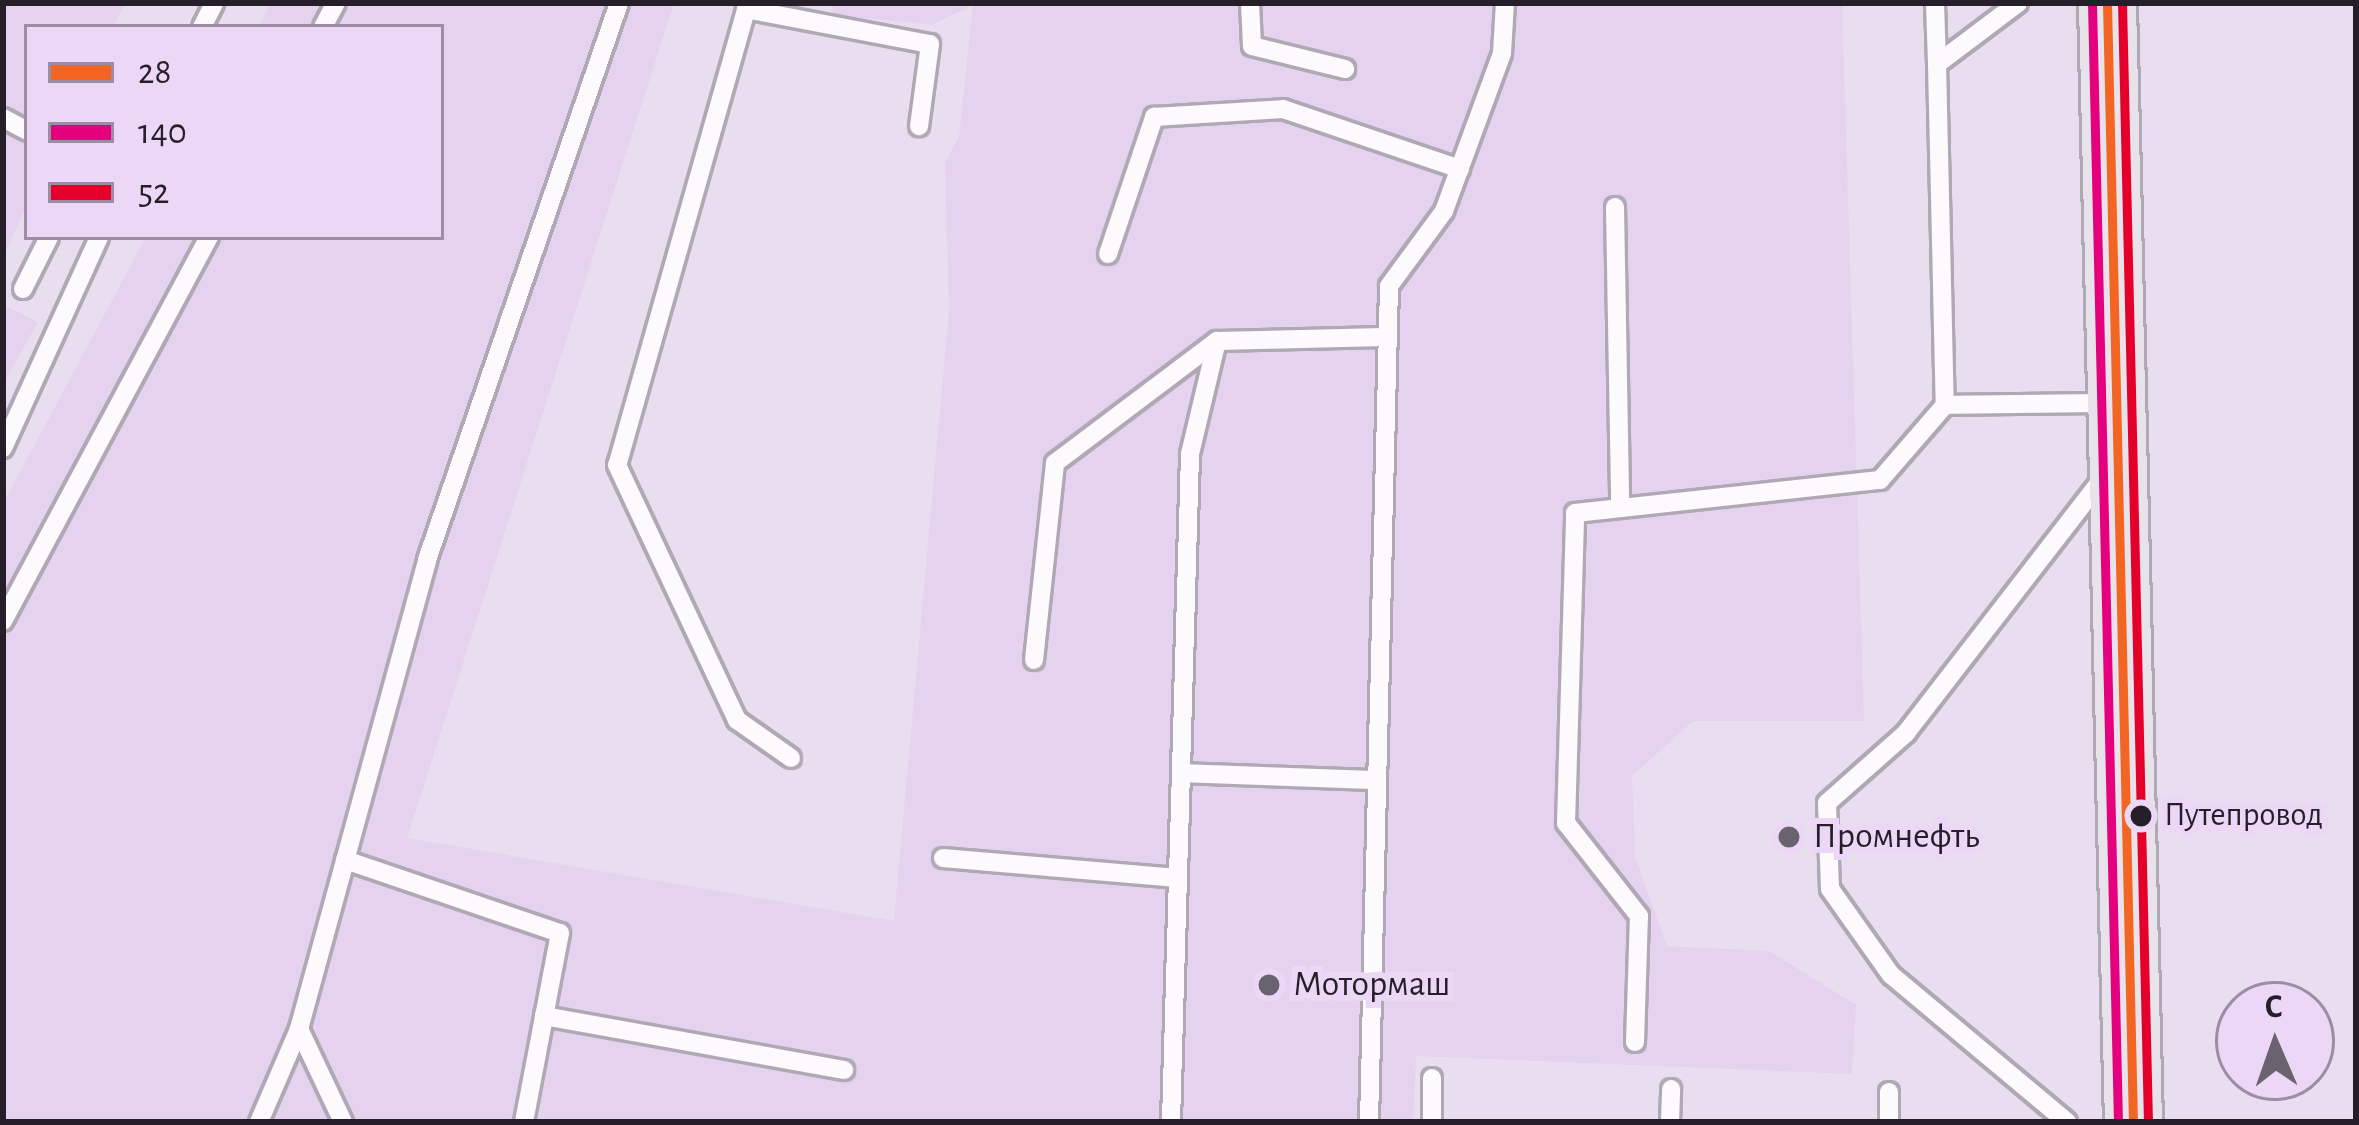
<!DOCTYPE html>
<html>
<head>
<meta charset="utf-8">
<style>
	body { margin:0 }
	#map { position:relative; width:2359px; height:1125px; overflow:hidden; background:#e9deef; font-family:"Alegreya Sans",sans-serif }
	div>[style] { position:absolute }
	[style*='--x'] { left:calc(var(--x)*1px); top:calc(var(--y)*1px); width:calc(var(--w)*1px); rotate:calc(var(--a)*1deg) }
	.built>* { inset:0; background:#e5d2ee }
	.roads { filter:drop-shadow(3px 0 #b0a8b4) drop-shadow(-3px 0 #b0a8b4) drop-shadow(0 3px #b0a8b4) drop-shadow(0 -3px #b0a8b4) }
	.service>* { height:18px; margin:-9px; padding:0 9px; transform-origin:9px; border-radius:9px; background:#fcfafd }
	.primary>* { height:57px; margin:-28.5px; padding:0 28.5px; transform-origin:28.5px; border-radius:28.5px; background:#e8e2eb }
	.bus-1>* { height:9px; margin:-4.5px; padding:0 4.5px; transform-origin:4.5px; border-radius:4.5px; background:#f26522 }
	.bus-2>* { height:9px; margin:-4.5px; padding:0 4.5px; transform-origin:4.5px; border-radius:4.5px; background:#e5007d }
	.bus-3>* { height:9px; margin:-4.5px; padding:0 4.5px; transform-origin:4.5px; border-radius:4.5px; background:#e4002b }
	.dots>* { width:33px; height:33px; translate:-50% -50%; box-sizing:border-box; border:6px solid #ecd7f6; border-radius:50% }
	span { translate:-50% -50%; white-space:nowrap; text-align:center; line-height:1.15; -webkit-text-stroke:12px #ecd7f6; paint-order:stroke }
	.bus-label { font-size:33px; color:#261f2a }
	.left { translate:0 -50%; text-align:left }
	.poi-label { font-size:36px; color:#261f2a }
	.frame { position:absolute; inset:0; border:6px solid #261f2a; pointer-events:none }
	.legend { position:absolute; left:24px; top:24px; width:420px; height:216px; box-sizing:border-box; background:#ecd7f6; border:3px solid #9d8da4; margin:0; padding:15px 21px; list-style:none; font-size:36px; color:#261f2a }
	.legend li { display:flex; align-items:center; gap:24px; height:60px }
	.legend b { width:60px; border:3px solid #9d8da4 }
	.north { position:absolute; left:2215px; top:981px; width:120px; height:120px; box-sizing:border-box; background:#ecd7f6; border:3px solid #9d8da4; border-radius:50%; rotate:358deg; font-size:33px; font-weight:700; line-height:48px; text-align:center; color:#261f2a }
	.north::after { content:''; display:block; margin:auto; width:42px; height:54px; background:#6a626f; clip-path:polygon(50% 0,100% 100%,50% 72%,0 100%) }
</style>
</head>
<body>
<div id="map">
	<div class="built">
		<i style="clip-path:polygon(3px 3px,125px 3px,113px 27px,27px 27px,27px 205px,3px 258px)"></i>
		<i style="clip-path:polygon(271px 3px,674px 3px,407px 838px,894px 921px,949px 310px,945px 163px,959px 137px,973px 5px,932px 25px,832px 15px,833px 3px,1842px 3px,1864px 721px,1693px 721px,1632px 776px,1635px 857px,1667px 946px,1769px 951px,1856px 1005px,1852px 1074px,1416px 1056px,1413px 1122px,3px 1122px,3px 504px,146px 237px,441px 237px,441px 27px,259px 27px)"></i>
		<i style="clip-path:polygon(3px 305px,38px 322px,3px 385px)"></i>
	</div>
	<div class="roads">
		<div class="service">
			<i style="--x:748;--y:3;--w:480;--a:105.8"></i>
			<i style="--x:617;--y:465;--w:282;--a:64.8"></i>
			<i style="--x:737;--y:720;--w:66;--a:35.1"></i>
			<i style="--x:1250;--y:3;--w:43;--a:87.3"></i>
			<i style="--x:1252;--y:46;--w:96;--a:13.9"></i>
			<i style="--x:1935;--y:3;--w:61;--a:88.1"></i>
			<i style="--x:2018;--y:3;--w:101;--a:143"></i>
			<i style="--x:1937;--y:64;--w:341;--a:88.7"></i>
			<i style="--x:1945;--y:405;--w:165;--a:-0.7"></i>
			<i style="--x:746;--y:9;--w:187;--a:10.8"></i>
			<i style="--x:930;--y:44;--w:83;--a:97.6"></i>
			<i style="--x:202;--y:27;--w:27;--a:-63"></i>
			<i style="--x:323;--y:27;--w:27;--a:-62"></i>
			<i style="--x:3;--y:118;--w:27;--a:28"></i>
			<i style="--x:1615;--y:207;--w:301;--a:89"></i>
			<i style="--x:1108;--y:254;--w:145;--a:-71.4"></i>
			<i style="--x:1154;--y:117;--w:129;--a:-3.5"></i>
			<i style="--x:1283;--y:109;--w:187;--a:18.7"></i>
			<i style="--x:23;--y:289;--w:58;--a:-63.4"></i>
			<i style="--x:3;--y:448;--w:232;--a:-65.5"></i>
			<i style="--x:3;--y:621;--w:436;--a:-61.8"></i>
			<i style="--x:1034;--y:660;--w:198;--a:-83.9"></i>
			<i style="--x:1055;--y:463;--w:203;--a:-37"></i>
			<i style="--x:1182;--y:773;--w:195;--a:2.1"></i>
			<i style="--x:943;--y:858;--w:235;--a:4.9"></i>
			<i style="--x:345;--y:860;--w:227;--a:18.8"></i>
			<i style="--x:560;--y:933;--w:192;--a:100.8"></i>
			<i style="--x:544;--y:1016;--w:305;--a:10.2"></i>
			<i style="--x:1635;--y:1042;--w:126;--a:-88.2"></i>
			<i style="--x:1639;--y:916;--w:118;--a:-128.1"></i>
			<i style="--x:1566;--y:823;--w:310;--a:-88.3"></i>
			<i style="--x:1575;--y:513;--w:307;--a:-6.2"></i>
			<i style="--x:1880;--y:480;--w:99;--a:-49.1"></i>
			<i style="--x:259;--y:1122;--w:101;--a:-66.7"></i>
			<i style="--x:343;--y:1122;--w:103;--a:-115.3"></i>
			<i style="--x:299;--y:1029;--w:486;--a:-74.7"></i>
			<i style="--x:427;--y:560;--w:589;--a:-70.98"></i>
			<i style="--x:1171;--y:1122;--w:668;--a:-88.37"></i>
			<i style="--x:1190;--y:454;--w:116;--a:-76.6"></i>
			<i style="--x:1217;--y:341;--w:168;--a:-1.4"></i>
			<i style="--x:1369;--y:1122;--w:836;--a:-88.63"></i>
			<i style="--x:1389;--y:286;--w:93;--a:-53.7"></i>
			<i style="--x:1444;--y:211;--w:168;--a:-69.8"></i>
			<i style="--x:1502;--y:53;--w:50;--a:-86.6"></i>
			<i style="--x:1432;--y:1122;--w:44;--a:-90"></i>
			<i style="--x:1670;--y:1122;--w:33;--a:-88"></i>
			<i style="--x:1889;--y:1122;--w:30;--a:-90"></i>
			<i style="--x:2067;--y:1122;--w:229;--a:-140.1"></i>
			<i style="--x:1891;--y:975;--w:105;--a:-125.3"></i>
			<i style="--x:1830;--y:889;--w:86;--a:-92"></i>
			<i style="--x:1827;--y:803;--w:106;--a:-41.5"></i>
			<i style="--x:1906;--y:733;--w:322;--a:-52.3"></i>
		</div>
		<div class="primary">
			<i style="--x:2107;--y:3;--w:1119;--a:88.67"></i>
		</div>
	</div>
	<div class="bus-1">
		<i style="--x:2107;--y:3;--w:1119;--a:88.67"></i>
	</div>
	<div class="bus-2">
		<i style="--x:2092;--y:3;--w:1119;--a:88.67"></i>
	</div>
	<div class="bus-3">
		<i style="--x:2122;--y:3;--w:1119;--a:88.67"></i>
	</div>
	<div class="dots">
		<i style="left:2141px;top:816px;background:#261f2a"></i>
		<i style="left:1789px;top:837px;background:#6a626f"></i>
		<i style="left:1269px;top:985px;background:#6a626f"></i>
	</div>
	<div class="bus-label">
		<span class="left" style="left:2164px;top:816px">Путепровод</span>
	</div>
	<div class="poi-label">
		<span class="left" style="left:1813px;top:837px">Промнефть</span>
		<span class="left" style="left:1293px;top:985px">Мотормаш</span>
	</div>
	<div class="frame"></div>
	<ul class="legend">
	<li><b style="height:15px;background:#f26522"></b>28</li>
	<li><b style="height:15px;background:#e5007d"></b>140</li>
	<li><b style="height:15px;background:#e4002b"></b>52</li>
	</ul>
	<div class="north">С</div>
</div>
</body>
</html>
